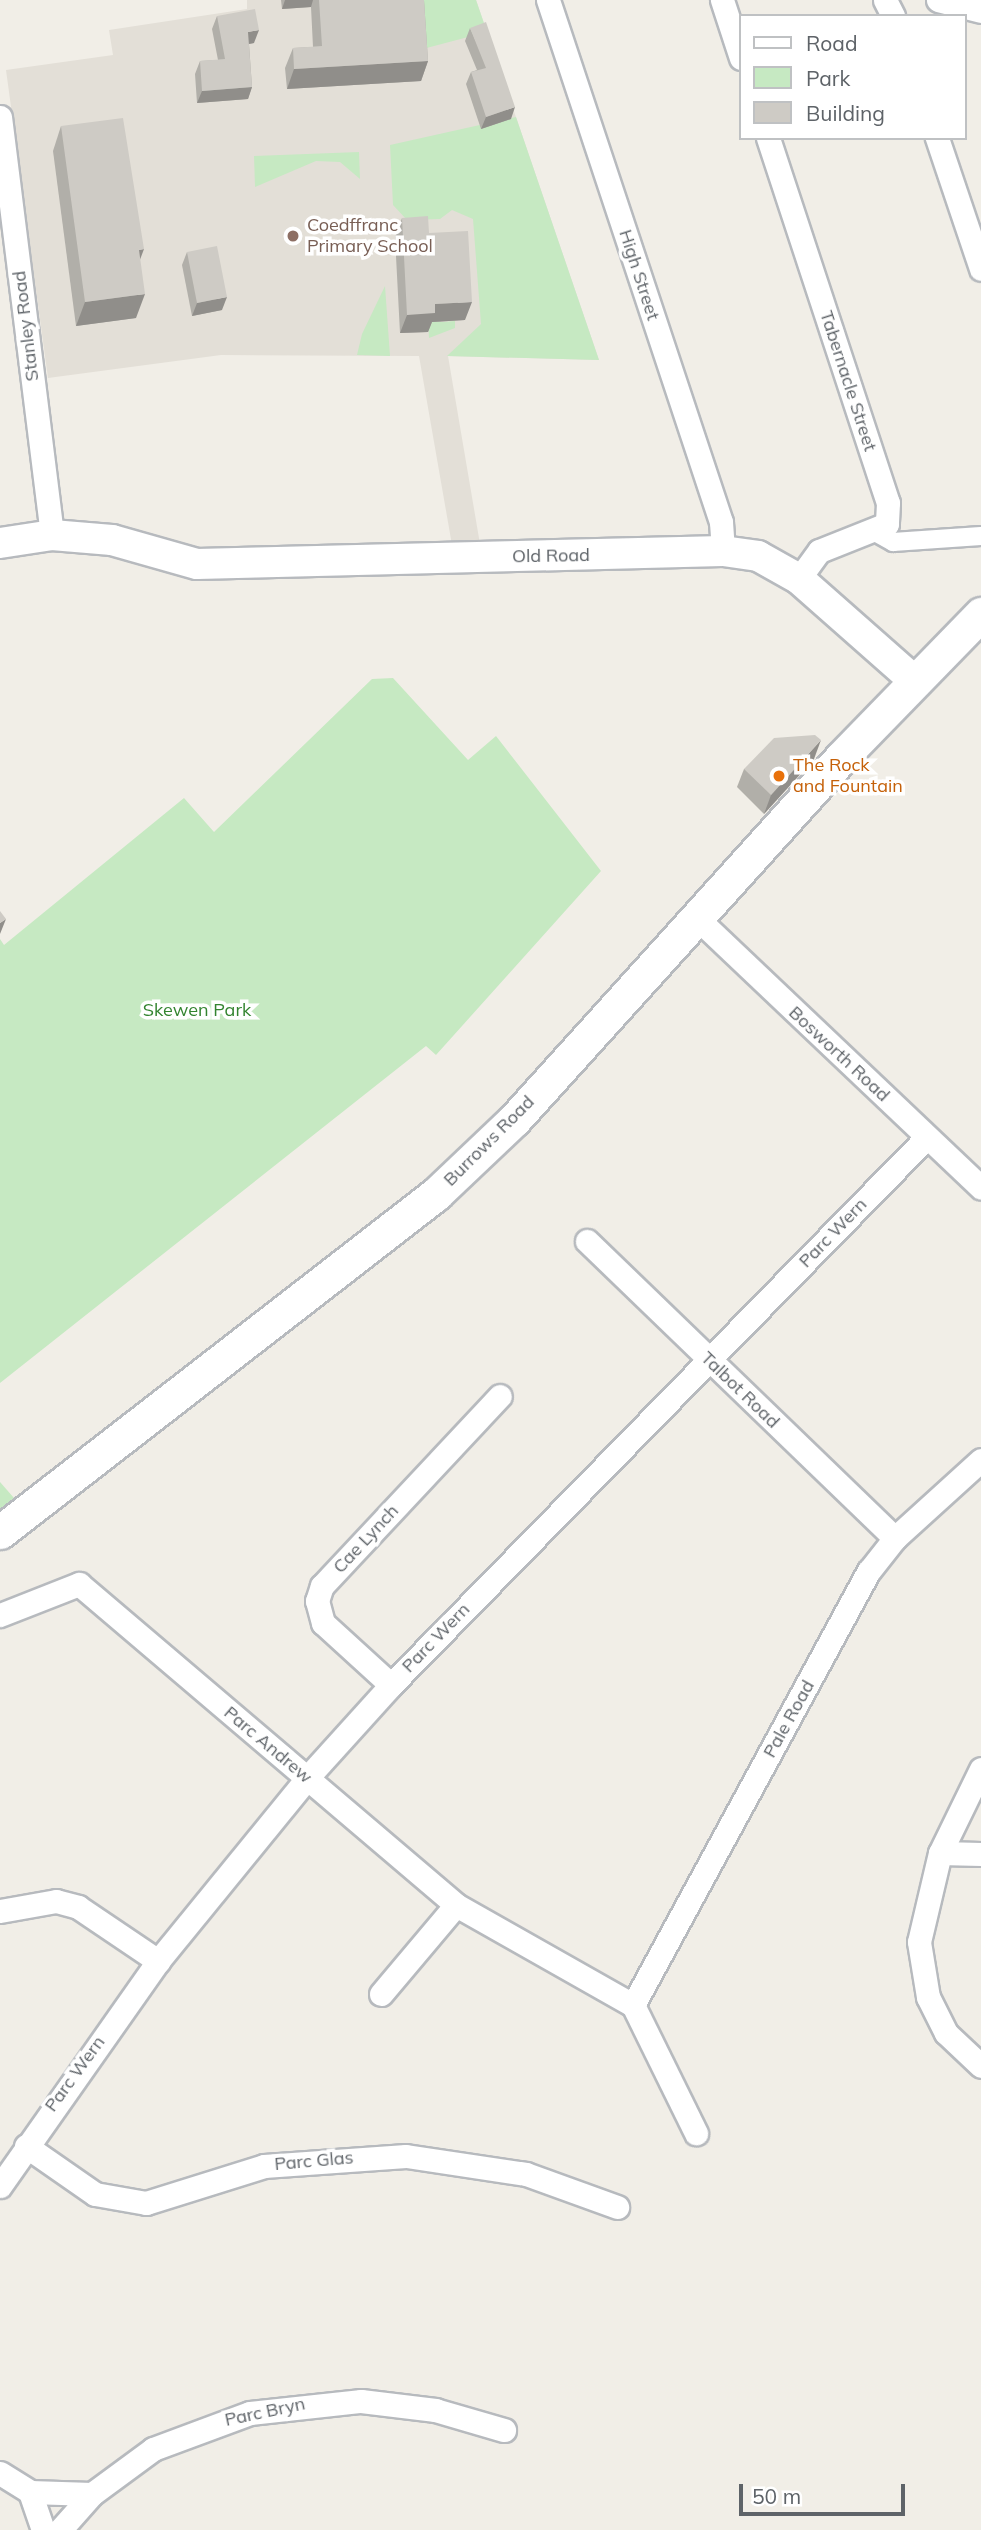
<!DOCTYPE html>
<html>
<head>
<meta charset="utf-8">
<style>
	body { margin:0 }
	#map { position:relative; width:981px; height:2530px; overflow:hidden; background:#f1eee7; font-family:Mulish,sans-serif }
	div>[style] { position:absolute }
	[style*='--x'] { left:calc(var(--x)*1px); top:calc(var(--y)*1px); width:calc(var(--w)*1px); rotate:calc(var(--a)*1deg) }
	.education>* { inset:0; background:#e3dfd7 }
	.green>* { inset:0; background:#c6e9c2 }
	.roads { filter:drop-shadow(2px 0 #b7babe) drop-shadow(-2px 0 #b7babe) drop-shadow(0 2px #b7babe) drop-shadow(0 -2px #b7babe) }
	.pedestrian>* { height:18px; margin:-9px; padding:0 9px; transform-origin:9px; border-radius:9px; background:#fff }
	.minor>* { height:23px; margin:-11.5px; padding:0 11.5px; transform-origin:11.5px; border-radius:11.5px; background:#fff }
	.tertiary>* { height:30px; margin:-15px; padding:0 15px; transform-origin:15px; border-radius:15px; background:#fff }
	.secondary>* { height:33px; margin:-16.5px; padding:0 16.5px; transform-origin:16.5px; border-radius:16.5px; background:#fff }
	.wall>* { inset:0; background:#b1afa9 }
	.shaded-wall>* { inset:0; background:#908e8a }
	.building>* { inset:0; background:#cecbc5 }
	.dots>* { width:19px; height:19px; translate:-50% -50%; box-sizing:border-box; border:4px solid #fff; border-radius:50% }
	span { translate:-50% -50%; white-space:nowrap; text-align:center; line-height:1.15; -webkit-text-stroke:7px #fff; paint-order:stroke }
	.education-label { font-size:18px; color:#785e54 }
	.left { translate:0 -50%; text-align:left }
	.street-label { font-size:18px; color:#5e6368 }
	.food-label { font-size:18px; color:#c56008 }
	.park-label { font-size:18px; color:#338430 }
	.legend { position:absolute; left:739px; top:14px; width:228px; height:126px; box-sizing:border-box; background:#fff; border:2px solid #bfc1c3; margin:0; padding:9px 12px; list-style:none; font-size:21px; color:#5e6368 }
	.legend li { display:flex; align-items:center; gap:14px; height:35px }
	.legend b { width:35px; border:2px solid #bfc1c3 }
	.scale { position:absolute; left:739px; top:2484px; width:166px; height:32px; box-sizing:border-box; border:4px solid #5e6368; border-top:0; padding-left:9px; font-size:21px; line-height:24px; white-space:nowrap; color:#5e6368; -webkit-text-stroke:5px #fff; paint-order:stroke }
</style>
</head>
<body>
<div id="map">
	<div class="education">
		<i style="clip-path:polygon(247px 0,476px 0,599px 360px,448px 356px,480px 544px,452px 545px,419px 356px,221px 355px,48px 378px,6px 70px,113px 55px,109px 30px,247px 9px)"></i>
	</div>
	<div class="green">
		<i style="clip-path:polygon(416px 0,476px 0,487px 32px,419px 50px)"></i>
		<i style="clip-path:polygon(516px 117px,599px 360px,447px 356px,481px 324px,473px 219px,452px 210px,440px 219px,407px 220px,393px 205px,390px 145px)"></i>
		<i style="clip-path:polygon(359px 152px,360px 179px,340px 162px,316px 161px,255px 187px,254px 156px)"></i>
		<i style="clip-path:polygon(385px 286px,390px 356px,357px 355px,362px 334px)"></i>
		<i style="clip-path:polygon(427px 304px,441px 322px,455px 321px,455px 328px,429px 338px)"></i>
		<i style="clip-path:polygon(393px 678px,468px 760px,496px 736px,601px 871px,436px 1055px,426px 1046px,0 1383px,0 939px,4px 945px,184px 798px,214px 832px,372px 679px)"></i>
		<i style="clip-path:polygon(0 1482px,14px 1498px,0 1510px)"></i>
	</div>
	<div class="roads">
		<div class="pedestrian">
			<i style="--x:875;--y:532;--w:21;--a:29"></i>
			<i style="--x:893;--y:542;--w:88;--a:-3.9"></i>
		</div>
		<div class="minor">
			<i style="--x:548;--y:0;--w:550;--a:71.66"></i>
			<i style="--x:721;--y:522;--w:29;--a:86"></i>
			<i style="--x:722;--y:0;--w:61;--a:71.9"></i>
			<i style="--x:885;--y:0;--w:18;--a:63"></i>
			<i style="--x:938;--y:0;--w:44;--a:14.3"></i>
			<i style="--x:0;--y:117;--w:421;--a:82.9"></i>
			<i style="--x:768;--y:138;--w:384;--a:71.8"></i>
			<i style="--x:888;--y:503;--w:21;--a:93"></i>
			<i style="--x:887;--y:524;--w:73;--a:158.3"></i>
			<i style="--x:819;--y:551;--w:34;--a:126"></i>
			<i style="--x:937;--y:138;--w:138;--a:71.4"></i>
			<i style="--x:698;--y:919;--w:390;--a:43.5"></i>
			<i style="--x:587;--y:1241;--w:428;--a:44"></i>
			<i style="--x:0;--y:1615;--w:85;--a:-21.4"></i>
			<i style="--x:79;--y:1584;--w:495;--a:40.4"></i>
			<i style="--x:456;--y:1905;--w:203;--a:29.5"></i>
			<i style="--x:633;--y:2005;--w:494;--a:-61.5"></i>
			<i style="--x:869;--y:1571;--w:42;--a:-51.8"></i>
			<i style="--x:895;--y:1538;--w:116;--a:-42.2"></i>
			<i style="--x:391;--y:1685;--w:92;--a:-137.6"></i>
			<i style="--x:323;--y:1623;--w:23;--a:-105"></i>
			<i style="--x:317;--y:1601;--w:16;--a:-72"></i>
			<i style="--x:322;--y:1586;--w:260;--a:-46.9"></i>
			<i style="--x:981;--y:1769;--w:93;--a:116"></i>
			<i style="--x:940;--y:1853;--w:91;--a:103.3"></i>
			<i style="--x:919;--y:1942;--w:56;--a:80.7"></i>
			<i style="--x:928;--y:1997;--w:40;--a:63.4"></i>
			<i style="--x:946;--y:2033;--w:48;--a:43.3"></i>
			<i style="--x:940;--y:1853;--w:41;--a:1.4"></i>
			<i style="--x:0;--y:1911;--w:57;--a:-10.1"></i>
			<i style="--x:56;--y:1901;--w:23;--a:15"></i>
			<i style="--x:78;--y:1907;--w:97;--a:34"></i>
			<i style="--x:381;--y:1994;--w:116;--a:-49.9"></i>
			<i style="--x:633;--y:2005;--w:143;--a:63.8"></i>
			<i style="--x:26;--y:2146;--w:84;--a:34.8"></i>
			<i style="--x:95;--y:2194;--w:52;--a:10"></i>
			<i style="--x:146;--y:2203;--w:124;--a:-17.4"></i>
			<i style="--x:264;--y:2166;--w:142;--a:-4"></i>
			<i style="--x:406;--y:2156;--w:121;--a:8.5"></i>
			<i style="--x:526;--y:2174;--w:97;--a:19.9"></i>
			<i style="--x:0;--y:2186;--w:275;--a:-54.9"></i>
			<i style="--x:158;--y:1961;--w:236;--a:-50.8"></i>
			<i style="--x:307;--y:1778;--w:125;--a:-47.9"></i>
			<i style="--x:391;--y:1685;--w:767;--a:-45.63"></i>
			<i style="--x:0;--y:2473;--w:36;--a:32"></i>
			<i style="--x:30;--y:2492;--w:40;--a:71.1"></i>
			<i style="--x:30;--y:2492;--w:62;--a:1.8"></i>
			<i style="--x:60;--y:2530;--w:48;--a:-48.4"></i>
			<i style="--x:92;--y:2494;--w:76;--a:-36.4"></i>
			<i style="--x:153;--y:2449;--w:103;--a:-20.4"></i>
			<i style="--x:250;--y:2413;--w:112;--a:-6.2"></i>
			<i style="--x:361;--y:2401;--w:75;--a:6.9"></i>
			<i style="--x:435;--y:2410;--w:72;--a:16.2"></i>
		</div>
		<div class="tertiary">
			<i style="--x:0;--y:543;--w:53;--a:-8.7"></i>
			<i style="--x:52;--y:535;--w:60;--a:4.8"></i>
			<i style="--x:112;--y:540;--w:88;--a:15.8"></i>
			<i style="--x:197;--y:564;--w:526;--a:-1.42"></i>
			<i style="--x:723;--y:551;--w:35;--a:8"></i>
			<i style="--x:758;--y:556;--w:47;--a:29.3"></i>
			<i style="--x:799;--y:579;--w:156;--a:41.4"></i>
		</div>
		<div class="secondary">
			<i style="--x:0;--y:1532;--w:552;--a:-37.78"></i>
			<i style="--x:436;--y:1194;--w:108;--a:-43.5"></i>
			<i style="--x:514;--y:1120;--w:488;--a:-47.9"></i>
			<i style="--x:841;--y:758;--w:201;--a:-45.8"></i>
		</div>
	</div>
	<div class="wall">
		<i style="clip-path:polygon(281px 0,424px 0,428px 61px,421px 81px,287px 89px,285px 68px,293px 48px,313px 47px,311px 7px,282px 9px)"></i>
		<i style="clip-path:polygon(217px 16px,254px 43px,249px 44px,252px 87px,248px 99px,197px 103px,195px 74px,200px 61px,218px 60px,212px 29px)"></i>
		<i style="clip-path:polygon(470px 28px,511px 119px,481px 129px,466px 84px,471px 72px,477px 70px,465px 41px)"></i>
		<i style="clip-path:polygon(61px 126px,140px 260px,136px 318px,76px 326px,53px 151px)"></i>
		<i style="clip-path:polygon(402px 218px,429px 233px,465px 320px,432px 322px,428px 332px,400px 333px,395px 237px)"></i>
		<i style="clip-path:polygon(187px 252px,222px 310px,192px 316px,182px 265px)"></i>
		<i style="clip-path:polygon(814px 759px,764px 814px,737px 787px,744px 769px)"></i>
	</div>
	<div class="shaded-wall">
		<i style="clip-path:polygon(285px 0,313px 0,311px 7px,282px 9px)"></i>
		<i style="clip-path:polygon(259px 30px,254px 43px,243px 45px,248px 32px)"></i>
		<i style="clip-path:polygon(428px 61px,421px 81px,287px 89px,294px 69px)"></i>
		<i style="clip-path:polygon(252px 87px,248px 99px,197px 103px,202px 91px)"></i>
		<i style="clip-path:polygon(515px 107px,511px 119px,481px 129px,486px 117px)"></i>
		<i style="clip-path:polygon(144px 249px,135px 273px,139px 250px)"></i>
		<i style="clip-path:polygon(145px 294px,136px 318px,76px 326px,85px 302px)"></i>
		<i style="clip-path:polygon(227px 297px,222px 310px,192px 316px,197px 303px)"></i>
		<i style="clip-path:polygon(472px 302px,465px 320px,432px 322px,428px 332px,400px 333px,407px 315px,435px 304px)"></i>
		<i style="clip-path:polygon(821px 740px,814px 759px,764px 814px,771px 795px)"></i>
		<i style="clip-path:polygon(6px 919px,0 934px,0 923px)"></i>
	</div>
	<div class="building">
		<i style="clip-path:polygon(319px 0,424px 0,428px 61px,294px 69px,293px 48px,322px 46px)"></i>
		<i style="clip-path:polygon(255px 9px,259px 30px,248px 32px,252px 87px,202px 91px,200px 61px,225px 59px,217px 16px)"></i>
		<i style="clip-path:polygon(486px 22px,515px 107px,486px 117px,471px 72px,486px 68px,470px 28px)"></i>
		<i style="clip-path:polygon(123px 118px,144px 249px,139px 250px,145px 294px,85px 302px,61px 126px)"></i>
		<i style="clip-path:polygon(428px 216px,429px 233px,468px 231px,472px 302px,435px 304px,435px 313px,407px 315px,402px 218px)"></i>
		<i style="clip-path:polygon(217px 246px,227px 297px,197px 303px,187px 252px)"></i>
		<i style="clip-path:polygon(815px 735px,821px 740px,771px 795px,744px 769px,774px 738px)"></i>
		<i style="clip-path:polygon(0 911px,6px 919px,0 923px)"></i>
	</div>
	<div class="dots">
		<i style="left:293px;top:236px;background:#8d6e63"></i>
		<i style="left:779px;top:776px;background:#e8710a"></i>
	</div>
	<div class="education-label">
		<span class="left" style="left:307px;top:236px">Coedffranc<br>Primary School</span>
	</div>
	<div class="street-label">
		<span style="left:639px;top:275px;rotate:72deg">High Street</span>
		<span style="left:26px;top:326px;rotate:-97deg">Stanley Road</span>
		<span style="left:848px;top:381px;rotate:72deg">Tabernacle Street</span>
		<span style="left:551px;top:556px;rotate:-1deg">Old Road</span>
		<span style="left:839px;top:1054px;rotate:43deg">Bosworth Road</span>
		<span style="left:489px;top:1141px;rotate:-45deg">Burrows Road</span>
		<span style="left:833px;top:1233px;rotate:-46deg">Parc Wern</span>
		<span style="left:740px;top:1390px;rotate:44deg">Talbot Road</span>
		<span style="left:366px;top:1539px;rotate:-47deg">Cae Lynch</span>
		<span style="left:436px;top:1638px;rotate:-46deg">Parc Wern</span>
		<span style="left:789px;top:1719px;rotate:-61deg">Pale Road</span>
		<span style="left:268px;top:1745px;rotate:40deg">Parc Andrew</span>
		<span style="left:75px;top:2074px;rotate:-54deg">Parc Wern</span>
		<span style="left:314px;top:2161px;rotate:-5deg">Parc Glas</span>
		<span style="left:265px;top:2412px;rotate:-12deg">Parc Bryn</span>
	</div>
	<div class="food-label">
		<span class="left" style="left:793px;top:776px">The Rock<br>and Fountain</span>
	</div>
	<div class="park-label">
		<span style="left:197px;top:1010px">Skewen Park</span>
	</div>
	<ul class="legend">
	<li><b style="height:9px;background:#fff"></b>Road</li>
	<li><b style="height:19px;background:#c6e9c2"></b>Park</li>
	<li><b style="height:19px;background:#cecbc5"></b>Building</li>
	</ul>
	<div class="scale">50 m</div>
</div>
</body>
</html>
